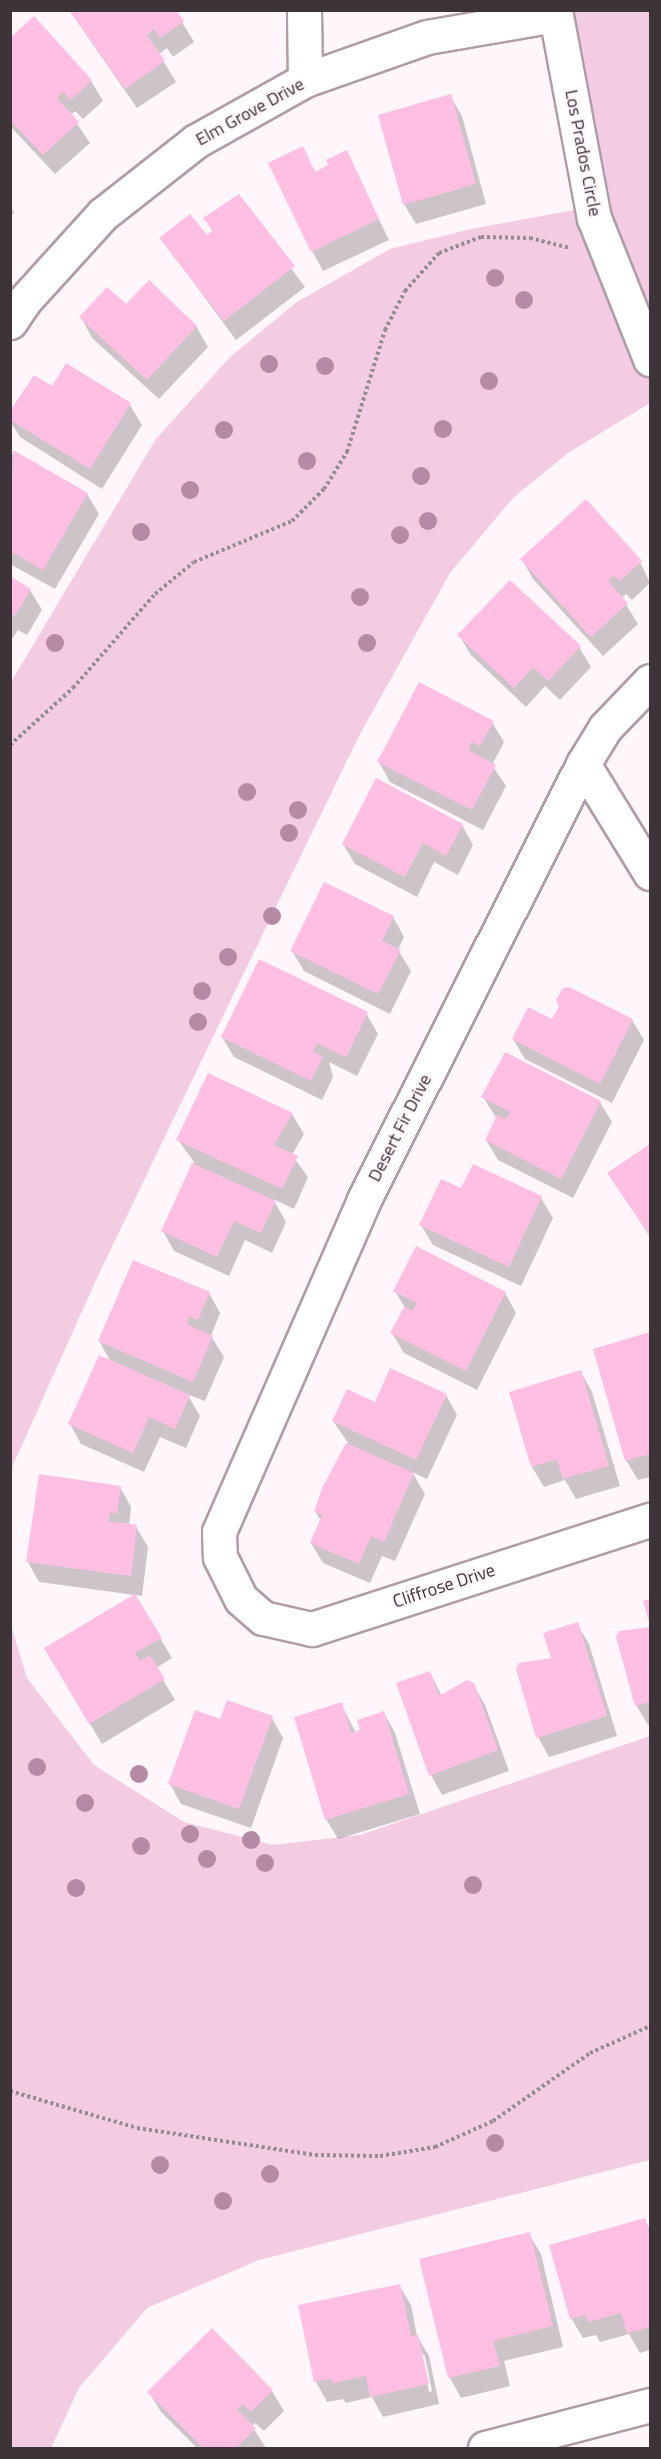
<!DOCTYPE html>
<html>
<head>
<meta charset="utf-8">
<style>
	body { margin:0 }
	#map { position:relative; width:661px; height:2459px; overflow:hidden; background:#fff6fb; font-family:"Titillium Web",sans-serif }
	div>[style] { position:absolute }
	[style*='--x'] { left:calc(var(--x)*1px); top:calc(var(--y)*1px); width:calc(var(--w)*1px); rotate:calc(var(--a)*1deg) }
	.green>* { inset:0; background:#f4cce1 }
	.shadow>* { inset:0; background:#0003 }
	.building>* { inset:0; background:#febfe2 }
	.path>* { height:4px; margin-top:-2px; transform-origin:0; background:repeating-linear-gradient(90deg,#958c91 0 3px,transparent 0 6px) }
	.roads { filter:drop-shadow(2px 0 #af9ca6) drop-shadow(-2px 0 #af9ca6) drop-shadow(0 2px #af9ca6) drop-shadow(0 -2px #af9ca6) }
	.minor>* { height:33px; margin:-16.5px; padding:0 16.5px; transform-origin:16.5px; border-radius:16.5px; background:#fff }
	.trees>* { width:18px; height:18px; margin:-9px; border-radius:50%; background:#b58aa5 }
	span { translate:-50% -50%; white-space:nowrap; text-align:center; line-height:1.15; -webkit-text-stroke:4.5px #fff6fb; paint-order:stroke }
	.street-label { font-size:18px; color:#3c3438 }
	.frame { position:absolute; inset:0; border:12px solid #3c3438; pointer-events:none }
</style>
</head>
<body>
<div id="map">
	<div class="green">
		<i style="clip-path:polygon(573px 11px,650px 11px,650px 403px,568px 453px,513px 498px,450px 573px,359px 736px,223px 1016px,97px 1278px,13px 1465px,11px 1481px,11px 682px,156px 439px,230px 357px,297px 302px,390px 249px,471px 229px,611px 203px)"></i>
		<i style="clip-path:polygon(10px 1622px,27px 1678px,94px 1765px,184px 1822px,273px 1845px,360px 1835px,650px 1736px,650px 2160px,259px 2260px,147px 2308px,79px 2388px,51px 2448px,11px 2448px)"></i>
	</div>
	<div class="shadow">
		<i style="clip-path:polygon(69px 10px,175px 10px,194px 42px,173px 57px,167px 48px,159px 54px,176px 82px,137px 108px)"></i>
		<i style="clip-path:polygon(10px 40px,91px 81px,103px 101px,83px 119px,75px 111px,71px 115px,90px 143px,55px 174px,10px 126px)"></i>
		<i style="clip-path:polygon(450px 96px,462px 116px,486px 204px,416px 224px,404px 204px)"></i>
		<i style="clip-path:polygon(302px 148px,316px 173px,346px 152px,389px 240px,323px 271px,312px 251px)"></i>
		<i style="clip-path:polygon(238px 196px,305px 287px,236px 340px,161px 238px,206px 237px,213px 232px,205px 218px)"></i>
		<i style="clip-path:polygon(10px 206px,14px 213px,10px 217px)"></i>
		<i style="clip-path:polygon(126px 306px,196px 326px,208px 347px,159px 399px,92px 338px,81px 317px)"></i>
		<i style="clip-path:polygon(66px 365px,130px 405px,142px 425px,102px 489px,20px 437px,10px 421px,10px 414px,53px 388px)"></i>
		<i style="clip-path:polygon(14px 452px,87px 494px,99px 514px,55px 589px,10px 564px,10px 458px)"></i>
		<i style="clip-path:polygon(522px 559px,640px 562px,650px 583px,632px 600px,626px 594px,622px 598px,638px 624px,603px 656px,533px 579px)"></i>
		<i style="clip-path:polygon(10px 578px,30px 590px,42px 610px,27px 635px,18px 630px,10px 642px)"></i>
		<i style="clip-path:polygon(459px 635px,579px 647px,591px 667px,560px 700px,545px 686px,526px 707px,471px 655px)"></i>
		<i style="clip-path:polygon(492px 722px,504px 742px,492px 765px,506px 786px,483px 830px,390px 782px,379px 762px)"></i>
		<i style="clip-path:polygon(462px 825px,473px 845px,458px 875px,434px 862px,417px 897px,355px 864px,343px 844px)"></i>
		<i style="clip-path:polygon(393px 917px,404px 937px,398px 950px,411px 971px,390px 1014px,304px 971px,292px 951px)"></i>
		<i style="clip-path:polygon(366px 1013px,378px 1034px,357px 1076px,329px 1062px,333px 1077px,322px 1100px,234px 1057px,222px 1037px)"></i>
		<i style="clip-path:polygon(632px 1020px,644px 1040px,612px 1103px,525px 1059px,513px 1039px,553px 1021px)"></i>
		<i style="clip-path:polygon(483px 1097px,600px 1102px,612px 1122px,573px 1198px,498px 1160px,486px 1140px,497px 1119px)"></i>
		<i style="clip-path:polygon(292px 1114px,304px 1134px,292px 1155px,308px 1177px,294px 1209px,273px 1199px,286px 1222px,272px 1253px,245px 1240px,229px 1276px,174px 1251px,163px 1231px,194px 1162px,178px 1140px)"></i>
		<i style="clip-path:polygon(650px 1146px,650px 1237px,609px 1173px)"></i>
		<i style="clip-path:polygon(473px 1166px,541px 1198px,553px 1218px,521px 1286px,433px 1245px,421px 1225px,461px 1190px)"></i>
		<i style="clip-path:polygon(395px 1291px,505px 1293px,516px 1313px,477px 1390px,404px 1353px,392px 1333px,405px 1308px)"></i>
		<i style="clip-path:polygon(209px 1293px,220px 1313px,211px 1336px,224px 1357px,205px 1401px,187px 1394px,200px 1416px,186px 1448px,160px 1437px,144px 1472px,81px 1444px,70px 1424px,111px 1362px,99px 1341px)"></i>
		<i style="clip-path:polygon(650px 1334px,650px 1477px,638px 1480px,626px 1460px,594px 1350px)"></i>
		<i style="clip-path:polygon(581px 1372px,592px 1392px,620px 1486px,576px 1499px,565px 1480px,544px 1487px,532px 1467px)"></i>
		<i style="clip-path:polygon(446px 1395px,457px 1415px,427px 1479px,412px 1472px,425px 1494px,395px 1561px,382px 1556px,370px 1583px,323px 1563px,311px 1543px,321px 1521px,315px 1511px,334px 1465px,338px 1467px,348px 1443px,333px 1421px,375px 1404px)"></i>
		<i style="clip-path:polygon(120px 1487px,131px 1507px,129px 1526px,136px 1527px,148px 1547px,142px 1596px,39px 1582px,28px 1562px)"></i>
		<i style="clip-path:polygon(135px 1596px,172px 1658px,156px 1668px,175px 1700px,102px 1744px,46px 1649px)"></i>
		<i style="clip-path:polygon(577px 1624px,589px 1644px,617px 1736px,549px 1757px,538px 1737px,553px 1660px)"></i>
		<i style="clip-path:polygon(650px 1629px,650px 1725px,648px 1725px,636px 1705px,620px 1633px)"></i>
		<i style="clip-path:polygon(430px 1673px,442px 1696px,473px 1684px,485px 1705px,509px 1771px,442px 1795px,431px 1775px)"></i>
		<i style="clip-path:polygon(341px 1704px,356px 1733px,384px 1713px,395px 1733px,420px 1814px,338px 1839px,326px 1819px)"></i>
		<i style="clip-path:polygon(272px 1718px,283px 1738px,251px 1828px,181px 1804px,170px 1784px)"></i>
		<i style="clip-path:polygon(645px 2220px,650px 2230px,650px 2350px,640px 2353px,629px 2334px,600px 2342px,596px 2335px,583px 2338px,571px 2318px)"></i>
		<i style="clip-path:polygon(529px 2234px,541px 2254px,563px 2347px,504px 2361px,510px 2386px,461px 2398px,450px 2378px,421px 2260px)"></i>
		<i style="clip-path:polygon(evenodd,399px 2285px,411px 2305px,417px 2336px,429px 2356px,439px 2404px,383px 2417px,372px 2397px,346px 2403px,343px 2399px,327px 2402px,316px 2382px,300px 2306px,399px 2285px,421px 2352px,425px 2356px,432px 2391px,429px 2392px,421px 2352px)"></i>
		<i style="clip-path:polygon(212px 2330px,272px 2391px,284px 2411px,264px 2431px,255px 2423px,252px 2426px,266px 2448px,197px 2448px,161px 2412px,149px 2392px)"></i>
	</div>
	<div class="building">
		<i style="clip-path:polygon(69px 10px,176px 10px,184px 21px,160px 38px,154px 29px,147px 35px,165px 61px,125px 89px)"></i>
		<i style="clip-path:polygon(34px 16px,92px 80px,71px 100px,63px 92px,57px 98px,79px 122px,43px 155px,10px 120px,10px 38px)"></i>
		<i style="clip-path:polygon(451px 94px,476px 184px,403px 205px,378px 115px)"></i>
		<i style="clip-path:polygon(303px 146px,315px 172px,328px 165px,326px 160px,347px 150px,379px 219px,311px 252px,268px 163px)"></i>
		<i style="clip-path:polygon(239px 194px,295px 266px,224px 321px,159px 238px,190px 214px,207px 235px,213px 230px,203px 218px)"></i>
		<i style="clip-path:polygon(149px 280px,197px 326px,147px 380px,79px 317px,107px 287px,126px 304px)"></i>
		<i style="clip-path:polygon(66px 363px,131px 403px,90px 469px,10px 420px,10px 411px,34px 375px,52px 386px)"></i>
		<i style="clip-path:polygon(13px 450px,88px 493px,43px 570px,10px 551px)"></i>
		<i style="clip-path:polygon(586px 499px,642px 561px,620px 581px,614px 575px,608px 581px,628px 603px,591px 637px,520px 559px)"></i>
		<i style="clip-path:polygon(10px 576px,31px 589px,15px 616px,10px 613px)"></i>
		<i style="clip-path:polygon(510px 580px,581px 646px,548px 681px,533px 667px,514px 688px,457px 635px)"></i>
		<i style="clip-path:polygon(419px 682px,494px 721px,480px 746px,472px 742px,468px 750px,496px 765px,472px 810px,377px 762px)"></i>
		<i style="clip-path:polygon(376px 778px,463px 824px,446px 856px,423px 843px,405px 877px,342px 844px)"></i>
		<i style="clip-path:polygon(324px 882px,394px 916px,382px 941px,401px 950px,378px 994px,290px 951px)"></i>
		<i style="clip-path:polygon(259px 959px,368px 1012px,346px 1057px,317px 1043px,313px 1052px,323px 1056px,311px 1081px,221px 1037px)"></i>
		<i style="clip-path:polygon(569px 987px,633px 1019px,600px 1084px,512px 1039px,528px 1007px,552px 1019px,559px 1006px,556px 1000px,563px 988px)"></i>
		<i style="clip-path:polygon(505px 1052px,601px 1101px,561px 1179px,485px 1140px,497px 1115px,506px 1119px,510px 1112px,481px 1097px)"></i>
		<i style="clip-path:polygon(208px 1073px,293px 1113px,274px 1145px,298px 1156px,282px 1189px,176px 1140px)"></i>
		<i style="clip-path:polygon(650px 1144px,650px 1236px,607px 1173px)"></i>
		<i style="clip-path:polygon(192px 1163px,276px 1201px,261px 1233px,234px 1221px,217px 1257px,161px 1231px)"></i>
		<i style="clip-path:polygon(473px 1164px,542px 1196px,509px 1267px,419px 1225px,441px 1179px,461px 1188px)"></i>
		<i style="clip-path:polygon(416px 1246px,506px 1292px,466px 1371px,390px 1333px,404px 1307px,413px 1311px,417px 1303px,393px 1291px)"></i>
		<i style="clip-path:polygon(133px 1260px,210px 1292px,198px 1320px,190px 1316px,186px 1324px,213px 1336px,193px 1382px,98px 1341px)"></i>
		<i style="clip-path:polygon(650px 1332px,650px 1454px,625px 1461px,593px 1349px)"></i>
		<i style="clip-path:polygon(99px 1355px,190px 1395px,175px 1429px,149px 1417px,133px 1453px,68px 1424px)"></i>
		<i style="clip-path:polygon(390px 1368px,447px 1394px,416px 1460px,332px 1421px,347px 1389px,375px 1402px)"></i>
		<i style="clip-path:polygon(581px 1370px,609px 1466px,563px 1479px,557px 1459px,531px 1467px,509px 1392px)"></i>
		<i style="clip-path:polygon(346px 1443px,414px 1473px,384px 1542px,371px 1536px,359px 1564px,310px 1543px,322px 1515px,314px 1511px,323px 1486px)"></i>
		<i style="clip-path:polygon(39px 1474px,121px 1486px,117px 1514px,110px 1512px,108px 1521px,137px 1525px,131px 1576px,26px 1562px)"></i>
		<i style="clip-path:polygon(135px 1594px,162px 1638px,135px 1653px,140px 1661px,150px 1655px,165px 1679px,89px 1724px,44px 1648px)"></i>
		<i style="clip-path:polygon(650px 1599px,650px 1625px,643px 1601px)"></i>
		<i style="clip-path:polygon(578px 1622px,607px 1716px,536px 1738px,516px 1669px,519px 1663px,551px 1658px,543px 1633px)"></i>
		<i style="clip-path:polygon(650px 1627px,650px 1702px,635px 1706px,616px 1637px,619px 1631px)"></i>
		<i style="clip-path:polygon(430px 1671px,439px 1696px,467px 1680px,474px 1683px,498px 1750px,429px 1776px,396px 1683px)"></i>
		<i style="clip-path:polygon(227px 1700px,273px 1716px,239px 1809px,168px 1784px,195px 1710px,220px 1719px)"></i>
		<i style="clip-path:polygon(342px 1702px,351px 1733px,360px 1730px,357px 1720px,384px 1711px,409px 1794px,325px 1820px,294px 1717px)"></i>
		<i style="clip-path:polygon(645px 2218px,650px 2236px,650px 2327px,627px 2333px,621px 2313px,588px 2322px,586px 2315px,570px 2319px,549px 2245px)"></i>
		<i style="clip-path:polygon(530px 2232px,553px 2326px,493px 2341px,500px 2366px,448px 2378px,419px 2259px)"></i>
		<i style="clip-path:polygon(400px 2284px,411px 2336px,418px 2335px,429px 2384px,370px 2397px,366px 2376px,333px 2383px,331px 2379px,314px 2382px,298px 2305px)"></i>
		<i style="clip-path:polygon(212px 2328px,273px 2390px,251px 2412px,243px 2404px,237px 2410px,256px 2428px,236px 2448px,203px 2448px,147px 2392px)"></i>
	</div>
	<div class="path">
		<i style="--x:10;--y:745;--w:85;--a:-42.1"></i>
		<i style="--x:73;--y:688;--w:125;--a:-48.9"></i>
		<i style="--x:155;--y:594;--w:50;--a:-39.4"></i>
		<i style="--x:194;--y:562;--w:106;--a:-22.7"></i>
		<i style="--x:292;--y:521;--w:45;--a:-45"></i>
		<i style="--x:324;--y:489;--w:44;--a:-58.1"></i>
		<i style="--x:347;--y:452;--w:128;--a:-72.7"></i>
		<i style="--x:385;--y:330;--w:44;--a:-62.9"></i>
		<i style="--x:405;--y:291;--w:51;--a:-48.2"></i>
		<i style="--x:439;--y:253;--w:45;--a:-20.9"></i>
		<i style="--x:481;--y:237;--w:49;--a:1.2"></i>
		<i style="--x:530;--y:238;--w:41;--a:14"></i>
		<i style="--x:10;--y:2091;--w:132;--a:16.2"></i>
		<i style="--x:137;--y:2128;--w:180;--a:8.6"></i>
		<i style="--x:315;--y:2155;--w:65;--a:0.9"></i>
		<i style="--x:380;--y:2156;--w:56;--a:-9.3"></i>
		<i style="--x:435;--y:2147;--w:64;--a:-24.1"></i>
		<i style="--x:493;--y:2121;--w:118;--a:-35"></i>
		<i style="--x:590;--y:2053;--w:66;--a:-24.2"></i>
	</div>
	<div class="roads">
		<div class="minor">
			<i style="--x:304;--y:10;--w:70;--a:89.2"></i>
			<i style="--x:555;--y:10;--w:212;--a:79.4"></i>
			<i style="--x:594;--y:218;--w:152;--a:68.3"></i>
			<i style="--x:10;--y:322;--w:25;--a:-56"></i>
			<i style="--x:24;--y:301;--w:118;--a:-47.8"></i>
			<i style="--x:103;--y:214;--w:118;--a:-38.1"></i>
			<i style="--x:196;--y:141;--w:125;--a:-29.2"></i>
			<i style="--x:305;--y:80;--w:129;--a:-19.4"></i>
			<i style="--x:427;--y:37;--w:130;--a:-9.8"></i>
			<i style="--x:650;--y:681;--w:65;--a:133.8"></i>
			<i style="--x:605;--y:728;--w:42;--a:121.4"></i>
			<i style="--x:583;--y:764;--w:488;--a:116.7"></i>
			<i style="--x:364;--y:1200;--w:362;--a:113.6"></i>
			<i style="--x:219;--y:1532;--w:25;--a:88"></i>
			<i style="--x:220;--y:1557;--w:47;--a:63.4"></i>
			<i style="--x:241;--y:1599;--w:29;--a:41"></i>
			<i style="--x:263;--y:1618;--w:50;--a:12.7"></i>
			<i style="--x:312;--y:1629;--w:355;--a:-17.9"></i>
			<i style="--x:583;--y:764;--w:128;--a:58.4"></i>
			<i style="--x:485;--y:2448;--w:171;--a:-14.6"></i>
		</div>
	</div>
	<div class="trees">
		<i style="left:495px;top:278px"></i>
		<i style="left:524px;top:300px"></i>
		<i style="left:269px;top:364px"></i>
		<i style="left:325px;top:366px"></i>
		<i style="left:489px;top:381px"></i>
		<i style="left:443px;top:429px"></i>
		<i style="left:224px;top:430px"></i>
		<i style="left:307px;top:461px"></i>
		<i style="left:421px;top:476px"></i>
		<i style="left:190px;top:490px"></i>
		<i style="left:428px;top:521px"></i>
		<i style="left:141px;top:532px"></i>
		<i style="left:400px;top:535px"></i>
		<i style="left:360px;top:597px"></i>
		<i style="left:55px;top:643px"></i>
		<i style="left:367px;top:643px"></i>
		<i style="left:247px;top:792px"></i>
		<i style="left:298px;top:810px"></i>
		<i style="left:289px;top:833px"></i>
		<i style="left:272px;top:916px"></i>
		<i style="left:228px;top:957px"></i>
		<i style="left:202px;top:991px"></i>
		<i style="left:198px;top:1022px"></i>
		<i style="left:37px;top:1767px"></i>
		<i style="left:139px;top:1774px"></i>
		<i style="left:85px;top:1803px"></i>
		<i style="left:190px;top:1834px"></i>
		<i style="left:251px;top:1840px"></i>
		<i style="left:141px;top:1846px"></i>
		<i style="left:207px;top:1859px"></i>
		<i style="left:265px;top:1863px"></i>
		<i style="left:473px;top:1885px"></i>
		<i style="left:76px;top:1888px"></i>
		<i style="left:495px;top:2143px"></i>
		<i style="left:160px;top:2165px"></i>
		<i style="left:270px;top:2174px"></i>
		<i style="left:223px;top:2201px"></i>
	</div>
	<div class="street-label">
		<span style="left:250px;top:112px;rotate:-29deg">Elm Grove Drive</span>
		<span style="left:583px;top:153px;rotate:79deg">Los Prados Circle</span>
		<span style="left:400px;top:1128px;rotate:-63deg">Desert Fir Drive</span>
		<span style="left:444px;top:1586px;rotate:-18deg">Cliffrose Drive</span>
	</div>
	<div class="frame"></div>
</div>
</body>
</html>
